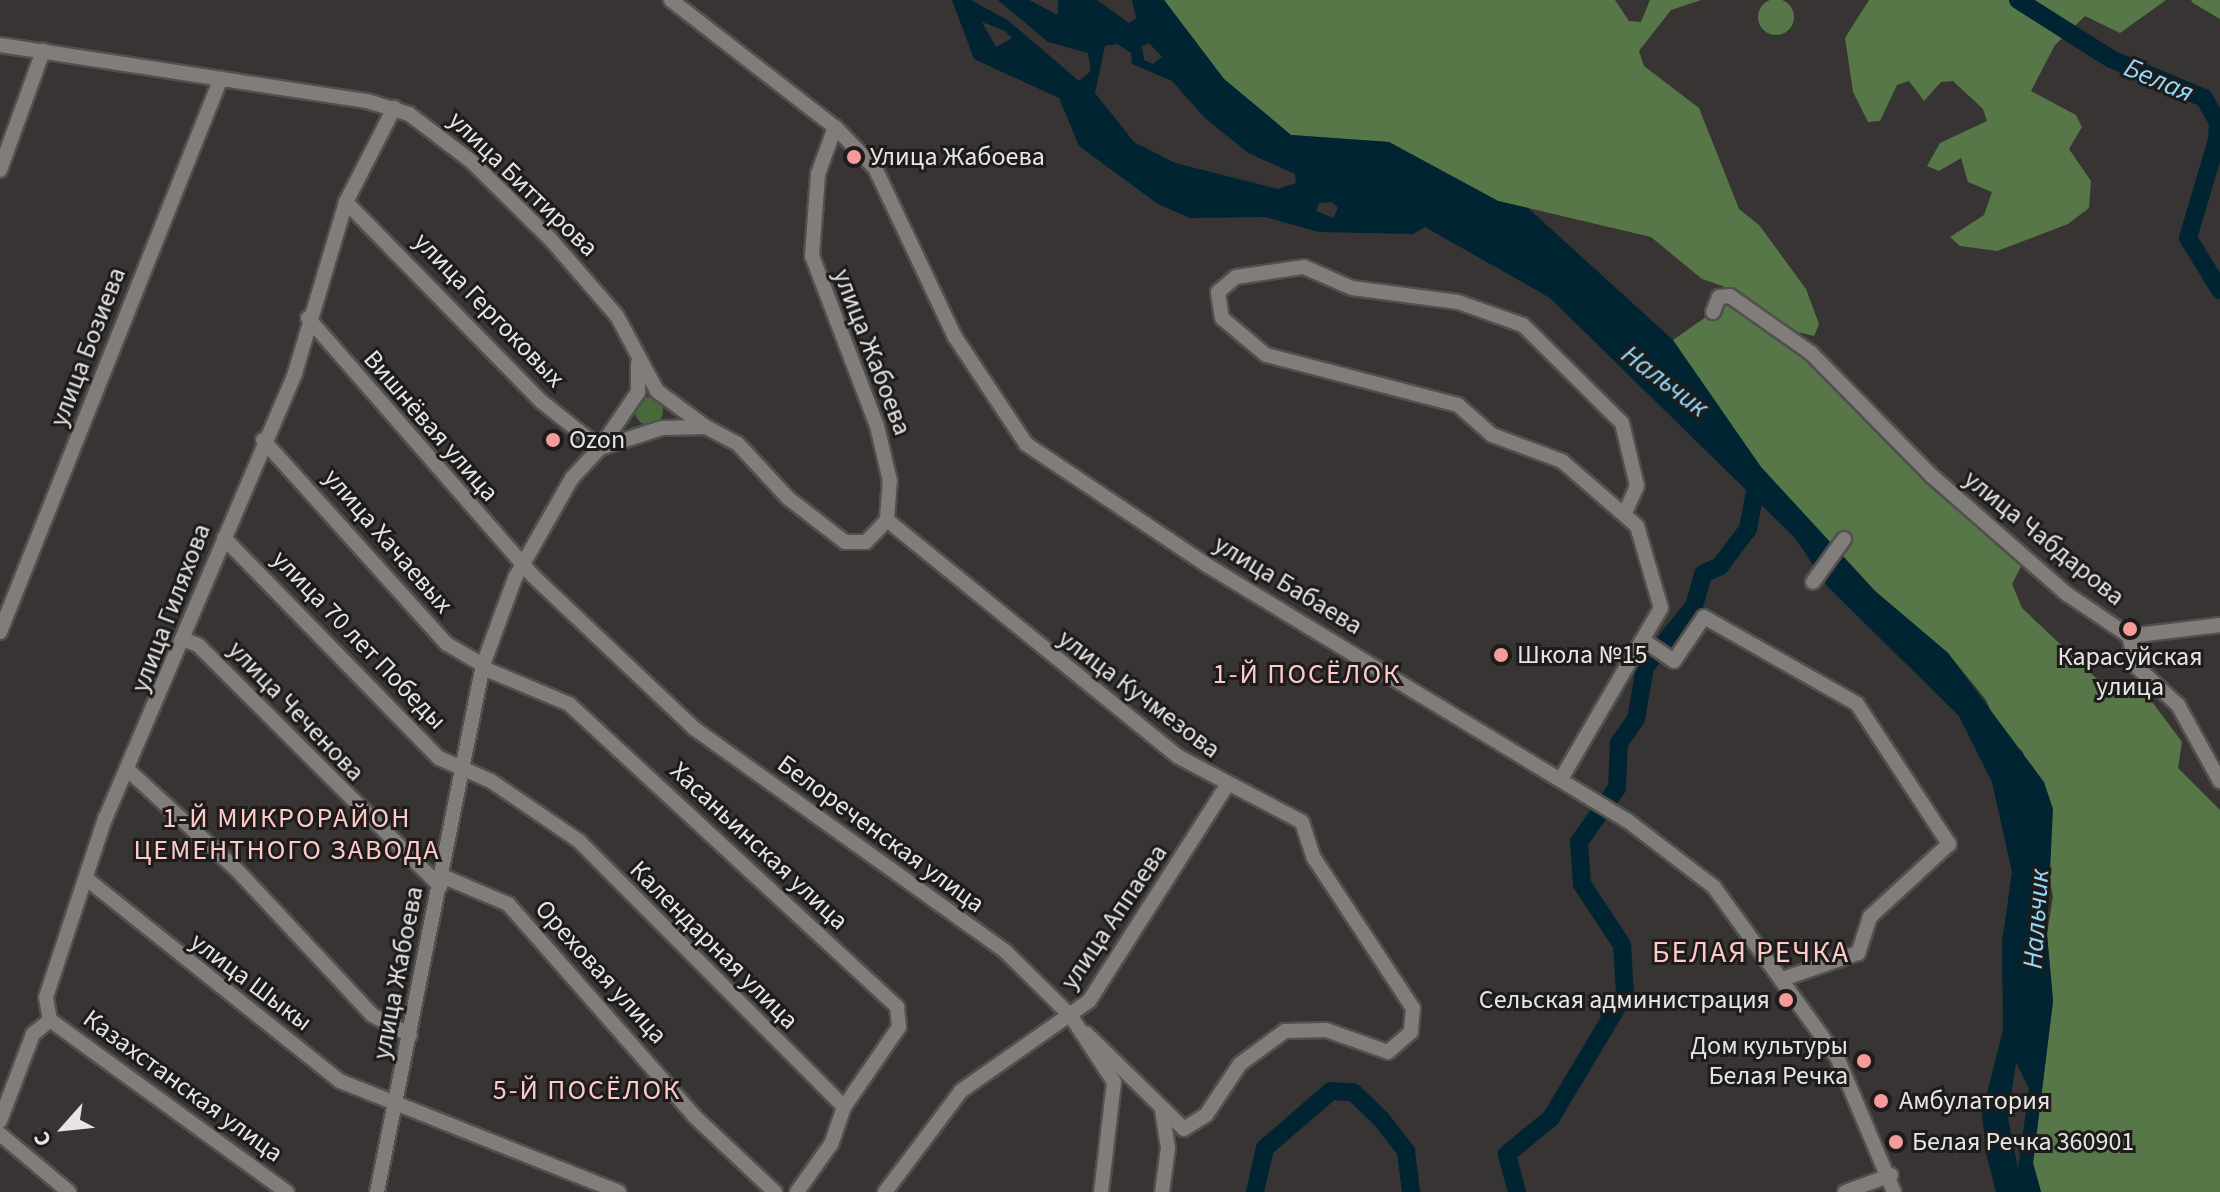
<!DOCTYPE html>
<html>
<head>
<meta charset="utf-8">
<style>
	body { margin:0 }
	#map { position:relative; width:2220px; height:1192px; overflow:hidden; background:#373433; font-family:"Source Sans 3",sans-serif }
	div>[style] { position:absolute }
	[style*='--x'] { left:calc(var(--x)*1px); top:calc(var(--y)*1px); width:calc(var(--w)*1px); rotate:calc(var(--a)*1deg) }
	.green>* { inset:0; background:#49683b }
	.round { border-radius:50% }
	.forest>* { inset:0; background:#577749 }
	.water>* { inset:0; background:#012432 }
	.river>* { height:18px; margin:-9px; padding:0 9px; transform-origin:9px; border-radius:9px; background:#012432 }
	.roads { filter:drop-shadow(2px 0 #52504f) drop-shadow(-2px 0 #52504f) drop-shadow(0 2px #52504f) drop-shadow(0 -2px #52504f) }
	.minor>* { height:14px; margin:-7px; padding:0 7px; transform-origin:7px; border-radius:7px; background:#817d7b }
	.dots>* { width:22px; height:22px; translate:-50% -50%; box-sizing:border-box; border:4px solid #1d1c1b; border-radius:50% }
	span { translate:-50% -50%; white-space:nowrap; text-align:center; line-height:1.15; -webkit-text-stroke:6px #1d1c1b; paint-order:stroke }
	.poi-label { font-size:26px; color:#e7e5e4 }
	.left { translate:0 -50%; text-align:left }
	.right { translate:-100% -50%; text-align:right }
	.street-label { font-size:26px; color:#e7e5e4 }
	.water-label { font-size:28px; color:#91dafc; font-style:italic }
	.neighbourhood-label { font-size:28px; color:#fecac7; letter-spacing:2px }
	.quarter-label { font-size:30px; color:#fecac7; letter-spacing:2px }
	.north { position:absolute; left:24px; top:1088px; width:80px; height:80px; -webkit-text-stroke:6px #1d1c1b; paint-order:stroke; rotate:243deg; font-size:22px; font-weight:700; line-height:32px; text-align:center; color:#e7e5e4 }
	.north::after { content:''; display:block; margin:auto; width:28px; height:36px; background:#e7e5e4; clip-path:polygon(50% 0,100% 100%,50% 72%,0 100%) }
</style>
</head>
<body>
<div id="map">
	<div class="green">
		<i class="round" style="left:635px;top:397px;width:28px;height:28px"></i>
	</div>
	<div class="forest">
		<i class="round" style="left:1758px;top:-1px;width:36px;height:36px"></i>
		<i style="clip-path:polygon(1164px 0,1615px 0,1629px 21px,1641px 22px,1650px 0,1701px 0,1671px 10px,1639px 51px,1644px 66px,1699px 108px,1739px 209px,1759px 225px,1806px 289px,1819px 324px,1814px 336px,1789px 330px,1728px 288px,1702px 279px,1651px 237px,1498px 201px,1389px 142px,1291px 135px,1224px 79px)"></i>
		<i style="clip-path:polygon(1869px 0,2166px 0,2120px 33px,2085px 16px,2055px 45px,2031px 91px,2076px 115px,2082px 127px,2069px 149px,2091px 181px,2089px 208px,2068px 224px,1997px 251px,1960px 246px,1950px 237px,1984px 215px,1992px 192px,1968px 182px,1961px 158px,1939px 171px,1927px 166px,1940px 143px,1987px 121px,1983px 109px,1953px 81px,1941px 82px,1924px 101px,1909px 81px,1897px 85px,1880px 121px,1868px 122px,1853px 92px,1845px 38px)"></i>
		<i style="clip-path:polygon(2191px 0,2220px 0,2220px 19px,2193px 3px)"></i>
		<i style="clip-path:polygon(1719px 297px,1789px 340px,2026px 557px,2012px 584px,2022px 608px,2098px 680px,2136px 685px,2147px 695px,2182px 742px,2178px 768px,2220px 810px,2220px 1192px,2041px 1192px,2033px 1163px,2053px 1001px,2047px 934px,2053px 896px,2023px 752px,2000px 732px,1986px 700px,1948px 653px,1875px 591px,1761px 467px,1678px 352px,1673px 340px,1713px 312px)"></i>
	</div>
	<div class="water">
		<i style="clip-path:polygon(evenodd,952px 0,971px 0,1009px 21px,1079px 81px,1091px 71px,1088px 53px,1048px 42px,998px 0,1029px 0,1058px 15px,1058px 0,1097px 0,1129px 23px,1136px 18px,1132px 0,1164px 0,1224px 79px,1291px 135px,1389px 142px,1498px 201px,1528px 208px,1673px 340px,1761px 467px,1875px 591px,1948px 653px,2044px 782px,2053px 809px,2047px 934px,2053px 1001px,2033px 1163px,2041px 1192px,1996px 1192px,1986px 1153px,1982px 1113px,2003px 1030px,2002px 942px,2012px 872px,1992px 782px,1959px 716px,1828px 587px,1795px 538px,1550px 298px,1425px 227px,1413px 234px,1319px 232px,1265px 217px,1190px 218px,1158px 204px,1079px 146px,1059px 98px,974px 59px,952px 0,982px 22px,1005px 31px,1012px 38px,996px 47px,982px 22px,952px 0,1149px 43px,1162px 57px,1153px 64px,1144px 60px,1142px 46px,1149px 43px,952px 0,1117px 44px,1131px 53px,1132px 64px,1172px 81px,1204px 117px,1248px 153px,1295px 174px,1296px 183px,1278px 189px,1175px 163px,1134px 142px,1095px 93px,1105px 46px,1117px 44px,952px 0,1332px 202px,1338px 208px,1333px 218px,1316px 211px,1319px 203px,1332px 202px,952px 0,2016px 1062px,2029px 1089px,2018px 1168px,2008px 1118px,2016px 1062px)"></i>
	</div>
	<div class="river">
		<i style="--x:2018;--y:0;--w:110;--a:32.4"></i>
		<i style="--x:2111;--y:59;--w:101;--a:22.8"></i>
		<i style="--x:2204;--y:98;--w:28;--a:60"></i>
		<i style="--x:2218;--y:122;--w:18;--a:93"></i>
		<i style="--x:2217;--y:140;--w:102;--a:106.5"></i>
		<i style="--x:2188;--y:238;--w:61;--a:58.4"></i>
		<i style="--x:1255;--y:1192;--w:45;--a:-77.2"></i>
		<i style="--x:1265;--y:1148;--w:87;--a:-40.8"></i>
		<i style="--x:1331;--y:1091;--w:22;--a:3"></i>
		<i style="--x:1353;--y:1092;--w:39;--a:44"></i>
		<i style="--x:1381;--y:1119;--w:41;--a:52"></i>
		<i style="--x:1406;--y:1151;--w:41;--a:83"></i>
		<i style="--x:1517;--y:1192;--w:39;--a:-105"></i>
		<i style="--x:1507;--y:1154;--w:57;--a:-39.3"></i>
		<i style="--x:1551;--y:1118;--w:144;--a:-59.2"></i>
		<i style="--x:1625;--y:994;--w:49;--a:-93.5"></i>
		<i style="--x:1622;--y:945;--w:73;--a:-123.3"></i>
		<i style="--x:1582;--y:884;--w:42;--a:-94.1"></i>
		<i style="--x:1579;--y:842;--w:66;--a:-54.9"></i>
		<i style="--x:1617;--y:788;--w:45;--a:-87.5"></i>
		<i style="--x:1619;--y:743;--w:29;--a:-55"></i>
		<i style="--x:1636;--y:719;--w:53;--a:-80.2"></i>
		<i style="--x:1645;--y:667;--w:78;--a:-51.2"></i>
		<i style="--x:1694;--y:606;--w:33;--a:-74"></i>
		<i style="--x:1703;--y:574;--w:19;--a:-25"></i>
		<i style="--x:1720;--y:566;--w:46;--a:-52.9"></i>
		<i style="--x:1748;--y:529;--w:49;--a:-79.4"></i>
	</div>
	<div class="roads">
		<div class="minor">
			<i style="--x:671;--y:0;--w:207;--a:37.8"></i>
			<i style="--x:835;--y:127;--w:57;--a:45.7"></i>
			<i style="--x:875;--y:168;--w:187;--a:64.7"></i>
			<i style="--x:955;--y:337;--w:128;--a:56.4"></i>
			<i style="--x:1026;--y:444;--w:221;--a:33.8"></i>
			<i style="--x:1210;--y:567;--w:489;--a:31.3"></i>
			<i style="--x:1628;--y:821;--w:108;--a:37.5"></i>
			<i style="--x:1714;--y:887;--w:210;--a:54.1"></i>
			<i style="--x:1837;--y:1057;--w:147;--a:67.1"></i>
			<i style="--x:0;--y:45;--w:371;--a:8.7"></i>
			<i style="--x:367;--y:101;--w:44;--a:17.2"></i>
			<i style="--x:409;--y:114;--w:78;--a:37.2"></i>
			<i style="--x:471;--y:161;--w:114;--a:44.6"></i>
			<i style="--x:552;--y:241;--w:99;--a:49.1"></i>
			<i style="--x:617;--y:316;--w:85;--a:61.9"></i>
			<i style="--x:657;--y:391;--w:61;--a:36.3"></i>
			<i style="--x:0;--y:170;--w:127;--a:-70.1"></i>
			<i style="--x:346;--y:202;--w:280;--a:45.6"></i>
			<i style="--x:542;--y:402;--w:74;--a:38.4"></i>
			<i style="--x:1713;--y:312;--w:16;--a:-68"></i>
			<i style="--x:1719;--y:297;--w:11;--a:-5"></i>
			<i style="--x:1730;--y:296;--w:99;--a:35.1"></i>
			<i style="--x:1811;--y:353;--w:173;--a:45.5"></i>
			<i style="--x:1932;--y:476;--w:179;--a:41.2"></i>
			<i style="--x:2067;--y:594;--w:75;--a:34.1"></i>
			<i style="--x:308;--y:318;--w:341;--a:48.9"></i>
			<i style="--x:532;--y:575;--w:224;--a:43.4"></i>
			<i style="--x:695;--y:729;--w:381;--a:35.6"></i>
			<i style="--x:1005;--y:951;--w:91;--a:44.6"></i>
			<i style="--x:1070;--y:1015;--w:80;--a:56.7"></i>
			<i style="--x:1114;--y:1082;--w:111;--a:96.7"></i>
			<i style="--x:263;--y:440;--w:275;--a:48"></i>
			<i style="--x:447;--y:644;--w:42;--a:30.3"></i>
			<i style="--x:600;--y:448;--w:68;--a:-55.8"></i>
			<i style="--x:638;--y:392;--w:29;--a:-90"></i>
			<i style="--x:887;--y:520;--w:374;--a:39.1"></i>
			<i style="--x:1177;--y:756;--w:141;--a:27.8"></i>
			<i style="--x:1302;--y:822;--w:38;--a:72"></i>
			<i style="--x:1314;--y:858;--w:180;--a:56.6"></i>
			<i style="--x:1413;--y:1008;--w:24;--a:95"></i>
			<i style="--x:1411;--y:1032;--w:30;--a:139"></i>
			<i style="--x:1388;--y:1052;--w:66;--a:-160.5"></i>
			<i style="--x:1326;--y:1030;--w:41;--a:178.6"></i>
			<i style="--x:1285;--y:1031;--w:56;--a:143.7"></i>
			<i style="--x:1240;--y:1064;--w:61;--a:123.7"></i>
			<i style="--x:1206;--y:1115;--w:26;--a:148"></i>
			<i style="--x:1184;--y:1129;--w:137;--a:-135.6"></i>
			<i style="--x:224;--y:538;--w:308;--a:45.7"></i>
			<i style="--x:439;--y:758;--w:57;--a:23.9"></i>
			<i style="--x:491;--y:781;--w:107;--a:34.3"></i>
			<i style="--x:579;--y:841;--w:375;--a:45.1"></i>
			<i style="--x:844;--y:1107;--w:39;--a:109"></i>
			<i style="--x:831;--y:1144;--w:59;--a:125.3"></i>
			<i style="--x:1813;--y:582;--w:53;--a:-54.2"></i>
			<i style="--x:0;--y:632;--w:596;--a:-68.25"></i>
			<i style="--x:2129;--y:636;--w:32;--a:76"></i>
			<i style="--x:2137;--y:667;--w:56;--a:42.8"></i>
			<i style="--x:2178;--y:705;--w:87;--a:61.1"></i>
			<i style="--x:2129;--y:636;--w:92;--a:-6.9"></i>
			<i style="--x:183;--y:639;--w:16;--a:22"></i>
			<i style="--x:198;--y:645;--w:342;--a:44.9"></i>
			<i style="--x:1643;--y:640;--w:37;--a:34"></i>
			<i style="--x:1674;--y:661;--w:53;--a:-55.7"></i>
			<i style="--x:1704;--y:617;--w:176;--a:29.6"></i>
			<i style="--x:1857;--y:704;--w:168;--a:56.7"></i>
			<i style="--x:1949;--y:844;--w:108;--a:137.3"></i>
			<i style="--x:1870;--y:917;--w:38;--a:108"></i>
			<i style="--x:1858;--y:953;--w:79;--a:160.9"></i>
			<i style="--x:483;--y:668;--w:93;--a:22.7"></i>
			<i style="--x:569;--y:704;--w:447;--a:42.7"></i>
			<i style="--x:897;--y:1007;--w:20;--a:84"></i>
			<i style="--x:899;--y:1027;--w:97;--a:124.5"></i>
			<i style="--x:127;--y:769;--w:149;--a:42.6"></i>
			<i style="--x:237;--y:870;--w:198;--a:47"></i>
			<i style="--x:372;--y:1015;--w:43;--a:27.8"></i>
			<i style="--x:1561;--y:779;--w:198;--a:-59.7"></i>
			<i style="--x:1661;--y:608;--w:85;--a:-106.3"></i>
			<i style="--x:1637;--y:526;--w:99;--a:-139.1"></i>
			<i style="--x:1562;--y:461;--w:75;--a:-159.6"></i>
			<i style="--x:1492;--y:435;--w:45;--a:-138.6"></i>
			<i style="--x:1458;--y:405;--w:198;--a:-165.4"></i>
			<i style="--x:1266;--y:355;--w:57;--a:-139.9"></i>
			<i style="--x:1222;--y:318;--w:26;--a:-99"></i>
			<i style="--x:1218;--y:292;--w:23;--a:-40"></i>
			<i style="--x:1236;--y:277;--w:69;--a:-8.4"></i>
			<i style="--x:1304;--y:267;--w:52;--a:23.6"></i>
			<i style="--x:1352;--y:288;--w:107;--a:7.5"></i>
			<i style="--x:1458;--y:302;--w:69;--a:19.5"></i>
			<i style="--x:1523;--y:325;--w:139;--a:44.7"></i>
			<i style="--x:1622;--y:423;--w:65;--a:76.6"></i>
			<i style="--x:1637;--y:486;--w:27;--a:114"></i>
			<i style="--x:442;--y:876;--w:72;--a:23"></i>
			<i style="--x:508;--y:904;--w:282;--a:48.7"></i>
			<i style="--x:694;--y:1116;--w:111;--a:43.2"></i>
			<i style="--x:88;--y:880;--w:322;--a:38.6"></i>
			<i style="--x:340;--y:1081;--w:300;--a:21.7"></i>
			<i style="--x:50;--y:1020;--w:293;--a:36"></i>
			<i style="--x:0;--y:1121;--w:93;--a:-69.2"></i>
			<i style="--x:33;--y:1034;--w:22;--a:-39"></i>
			<i style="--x:50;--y:1020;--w:23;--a:-100"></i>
			<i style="--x:46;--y:997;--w:188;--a:-71.7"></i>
			<i style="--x:105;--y:819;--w:485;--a:-66.9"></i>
			<i style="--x:295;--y:373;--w:178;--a:-73.4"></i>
			<i style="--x:346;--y:202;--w:106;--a:-62.9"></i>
			<i style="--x:0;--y:1134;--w:90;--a:40"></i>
			<i style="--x:377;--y:1192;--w:538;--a:-78.63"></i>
			<i style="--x:483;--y:665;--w:93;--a:-69.8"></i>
			<i style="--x:515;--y:578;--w:115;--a:-60.3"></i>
			<i style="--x:572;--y:478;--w:41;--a:-47"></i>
			<i style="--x:600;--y:448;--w:65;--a:-17.9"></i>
			<i style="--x:662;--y:428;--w:44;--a:-1.3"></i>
			<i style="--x:706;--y:427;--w:36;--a:28"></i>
			<i style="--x:738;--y:444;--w:74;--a:47.2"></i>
			<i style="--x:788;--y:498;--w:72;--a:37.7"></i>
			<i style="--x:845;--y:542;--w:21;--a:0"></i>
			<i style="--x:866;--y:542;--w:30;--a:-46"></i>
			<i style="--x:887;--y:520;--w:39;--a:-86"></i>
			<i style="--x:890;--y:481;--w:57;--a:-103.3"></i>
			<i style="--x:877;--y:426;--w:182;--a:-110.9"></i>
			<i style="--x:812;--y:256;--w:82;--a:-85.8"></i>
			<i style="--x:818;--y:174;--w:50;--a:-70.1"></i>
			<i style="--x:885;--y:1192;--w:126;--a:-53"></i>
			<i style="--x:961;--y:1091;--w:156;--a:-35.1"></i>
			<i style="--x:1089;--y:1001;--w:258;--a:-57.4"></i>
			<i style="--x:1162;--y:1192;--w:44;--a:-82.2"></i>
			<i style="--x:1168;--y:1148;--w:38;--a:-99"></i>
			<i style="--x:1845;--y:1192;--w:49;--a:-20.3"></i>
		</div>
	</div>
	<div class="dots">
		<i style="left:854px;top:157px;background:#f59b99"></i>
		<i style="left:553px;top:440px;background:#f59b99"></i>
		<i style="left:2130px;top:629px;background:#f59b99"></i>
		<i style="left:1501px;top:655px;background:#f59b99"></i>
		<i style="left:1786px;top:1000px;background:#f59b99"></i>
		<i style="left:1864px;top:1061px;background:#f59b99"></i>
		<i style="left:1881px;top:1101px;background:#f59b99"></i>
		<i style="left:1896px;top:1142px;background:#f59b99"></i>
	</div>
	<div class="poi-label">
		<span class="left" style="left:870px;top:157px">Улица Жабоева</span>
		<span class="left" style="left:569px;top:440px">Ozon</span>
		<span class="left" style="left:1517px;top:655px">Школа №15</span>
		<span style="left:2130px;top:672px">Карасуйская<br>улица</span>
		<span class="right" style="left:1770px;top:1000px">Сельская администрация</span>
		<span class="right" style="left:1848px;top:1061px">Дом культуры<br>Белая Речка</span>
		<span class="left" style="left:1899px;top:1101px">Амбулатория</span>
		<span class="left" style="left:1912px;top:1142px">Белая Речка 360901</span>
	</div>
	<div class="street-label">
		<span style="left:523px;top:184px;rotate:44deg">улица Биттирова</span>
		<span style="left:489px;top:310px;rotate:46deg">улица Гергоковых</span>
		<span style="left:88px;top:347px;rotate:-69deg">улица Бозиева</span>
		<span style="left:872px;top:352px;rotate:69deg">улица Жабоева</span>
		<span style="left:431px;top:426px;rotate:49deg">Вишнёвая улица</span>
		<span style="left:2044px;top:538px;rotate:39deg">улица Чабдарова</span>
		<span style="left:388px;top:541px;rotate:49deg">улица Хачаевых</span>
		<span style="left:1288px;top:585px;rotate:31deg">улица Бабаева</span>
		<span style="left:171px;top:608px;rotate:-69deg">улица Гиляхова</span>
		<span style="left:359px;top:640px;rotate:46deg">улица 70 лет Победы</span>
		<span style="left:1139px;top:694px;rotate:37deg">улица Кучмезова</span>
		<span style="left:296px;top:711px;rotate:46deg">улица Чеченова</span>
		<span style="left:881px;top:834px;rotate:36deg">Белореченская улица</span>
		<span style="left:759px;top:846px;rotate:43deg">Хасаньинская улица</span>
		<span style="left:1114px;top:917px;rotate:-56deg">улица Аппаева</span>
		<span style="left:714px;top:945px;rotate:45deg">Календарная улица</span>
		<span style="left:601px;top:972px;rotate:48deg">Ореховая улица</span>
		<span style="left:398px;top:973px;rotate:-79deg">улица Жабоева</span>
		<span style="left:251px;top:982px;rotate:37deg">улица Шыкы</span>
		<span style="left:183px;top:1086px;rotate:36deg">Казахстанская улица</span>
	</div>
	<div class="water-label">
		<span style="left:2159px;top:80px;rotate:23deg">Белая</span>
		<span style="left:1665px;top:381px;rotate:37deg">Нальчик</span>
		<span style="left:2036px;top:919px;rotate:-86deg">Нальчик</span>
	</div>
	<div class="neighbourhood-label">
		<span style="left:1307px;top:674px">1-Й ПОСЁЛОК</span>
		<span style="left:287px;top:834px">1-Й МИКРОРАЙОН<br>ЦЕМЕНТНОГО ЗАВОДА</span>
		<span style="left:587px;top:1090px">5-Й ПОСЁЛОК</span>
	</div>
	<div class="quarter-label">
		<span style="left:1751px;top:953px">БЕЛАЯ РЕЧКА</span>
	</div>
	<div class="north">С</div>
</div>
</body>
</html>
